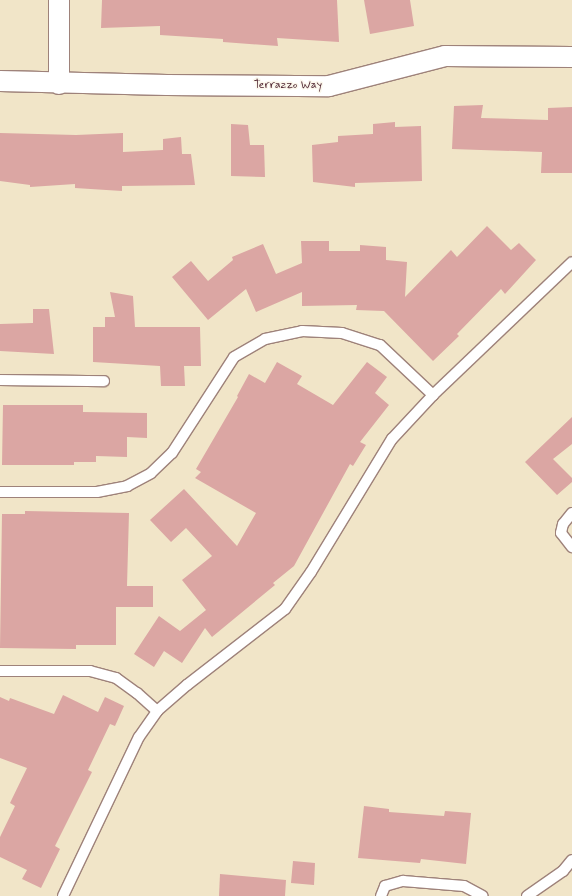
<!DOCTYPE html>
<style>
body{margin:0}
#map{position:relative;width:572px;height:896px;overflow:hidden;background:#f1e5c8;font-family:Mynerve,sans-serif}
div>[style]{position:absolute}
.building>*{inset:0;background:#dba6a3}
.roads{filter:drop-shadow(1px 0 #9e827a) drop-shadow(-1px 0 #9e827a) drop-shadow(0 1px #9e827a) drop-shadow(0 -1px #9e827a)}
.service>*{height:10px;margin:-5px;padding:0 5px;transform-origin:5px;border-radius:5px;background:#fff}
.minor>*{height:20px;margin:-10px;padding:0 10px;transform-origin:10px;border-radius:10px;background:#fff}
span{translate:-50% -50%;white-space:nowrap;text-align:center;line-height:1.15;-webkit-text-stroke:3px #fbf7ec;paint-order:stroke}
.street-label{font-size:12px;color:#4a1f2b}
</style>
<div id="map">
<div class="building">
<i style="clip-path:polygon(102px 0,337px 0,339px 42px,277px 38px,278px 46px,223px 42px,223px 39px,160px 35px,160px 26px,101px 28px)"></i>
<i style="clip-path:polygon(364px 0,410px 0,414px 26px,370px 34px)"></i>
<i style="clip-path:polygon(483px 105px,481px 118px,548px 120px,548px 108px,572px 107px,572px 173px,541px 173px,542px 152px,452px 149px,454px 106px)"></i>
<i style="clip-path:polygon(395px 122px,395px 127px,421px 126px,422px 181px,355px 183px,355px 187px,313px 182px,312px 145px,338px 142px,338px 136px,373px 134px,373px 124px)"></i>
<i style="clip-path:polygon(231px 124px,248px 125px,250px 145px,264px 145px,265px 177px,231px 176px)"></i>
<i style="clip-path:polygon(0 133px,76px 135px,123px 133px,123px 152px,163px 150px,163px 139px,181px 137px,182px 154px,191px 154px,195px 185px,122px 186px,122px 191px,75px 188px,75px 184px,30px 187px,30px 185px,0 181px)"></i>
<i style="clip-path:polygon(487px 226px,511px 250px,519px 243px,536px 260px,505px 294px,501px 289px,457px 334px,459px 336px,433px 361px,384px 311px,356px 310px,357px 305px,302px 306px,302px 292px,256px 312px,246px 289px,208px 320px,172px 277px,191px 261px,208px 281px,233px 260px,232px 257px,263px 244px,276px 274px,302px 263px,301px 241px,329px 241px,329px 251px,360px 251px,360px 245px,386px 247px,386px 260px,407px 262px,405px 297px,451px 250px,457px 257px)"></i>
<i style="clip-path:polygon(110px 292px,133px 296px,135px 327px,200px 327px,201px 366px,184px 366px,185px 386px,161px 386px,160px 366px,93px 362px,93px 327px,105px 327px,105px 317px,115px 317px)"></i>
<i style="clip-path:polygon(33px 309px,49px 309px,54px 354px,0 351px,0 324px,33px 323px)"></i>
<i style="clip-path:polygon(277px 362px,302px 376px,297px 384px,333px 405px,367px 362px,387px 377px,375px 393px,389px 405px,360px 442px,366px 445px,353px 466px,350px 464px,294px 566px,273px 583px,275px 585px,212px 637px,205px 628px,182px 663px,164px 651px,154px 667px,134px 654px,159px 616px,180px 631px,206px 610px,182px 580px,212px 556px,186px 528px,171px 542px,150px 520px,184px 489px,237px 546px,256px 513px,195px 478px,201px 472px,196px 469px,238px 397px,237px 396px,249px 374px,265px 383px)"></i>
<i style="clip-path:polygon(3px 405px,83px 405px,83px 412px,147px 413px,147px 438px,127px 437px,127px 457px,96px 456px,96px 462px,74px 462px,74px 465px,2px 465px)"></i>
<i style="clip-path:polygon(572px 417px,572px 444px,553px 459px,572px 478px,572px 482px,557px 495px,525px 462px)"></i>
<i style="clip-path:polygon(25px 511px,129px 513px,127px 586px,153px 586px,153px 607px,116px 607px,116px 645px,76px 645px,76px 649px,0 648px,2px 514px,25px 514px)"></i>
<i style="clip-path:polygon(63px 695px,98px 712px,105px 697px,124px 706px,115px 726px,110px 724px,88px 770px,92px 772px,55px 846px,60px 849px,41px 888px,22px 879px,27px 870px,0 857px,0 837px,15px 806px,10px 803px,27px 768px,0 758px,0 697px,9px 701px,10px 698px,54px 714px)"></i>
<i style="clip-path:polygon(364px 806px,389px 809px,389px 812px,444px 816px,445px 811px,471px 813px,466px 864px,421px 859px,420px 863px,358px 858px)"></i>
<i style="clip-path:polygon(293px 861px,315px 863px,314px 885px,291px 883px)"></i>
<i style="clip-path:polygon(220px 874px,286px 880px,285px 896px,219px 896px)"></i>
</div>
<div class="roads">
<div class="service">
<i style="left:0;top:380px;width:104px;rotate:0.6deg"></i>
<i style="left:0;top:492px;width:97px"></i>
<i style="left:97px;top:492px;width:31px;rotate:-11deg"></i>
<i style="left:127px;top:486px;width:27px;rotate:-28deg"></i>
<i style="left:151px;top:473px;width:29px;rotate:-44deg"></i>
<i style="left:172px;top:453px;width:114px;rotate:-57.1deg"></i>
<i style="left:234px;top:357px;width:36px;rotate:-30deg"></i>
<i style="left:265px;top:339px;width:38px;rotate:-12deg"></i>
<i style="left:302px;top:331px;width:40px;rotate:2.9deg"></i>
<i style="left:342px;top:333px;width:40px;rotate:18deg"></i>
<i style="left:380px;top:345px;width:73px;rotate:43.3deg"></i>
<i style="left:572px;top:513px;width:14px;rotate:129deg"></i>
<i style="left:563px;top:524px;width:9px;rotate:103deg"></i>
<i style="left:561px;top:533px;width:18px;rotate:52deg"></i>
<i style="left:0;top:671px;width:90px"></i>
<i style="left:90px;top:671px;width:27px;rotate:15deg"></i>
<i style="left:116px;top:678px;width:26px;rotate:36deg"></i>
<i style="left:137px;top:693px;width:27px;rotate:42deg"></i>
<i style="left:63px;top:896px;width:176px;rotate:-64.5deg"></i>
<i style="left:139px;top:737px;width:32px;rotate:-55deg"></i>
<i style="left:157px;top:711px;width:40px;rotate:-41deg"></i>
<i style="left:187px;top:685px;width:124px;rotate:-37.8deg"></i>
<i style="left:285px;top:609px;width:45px;rotate:-54.9deg"></i>
<i style="left:311px;top:572px;width:156px;rotate:-58.7deg"></i>
<i style="left:392px;top:439px;width:60px;rotate:-47deg"></i>
<i style="left:433px;top:395px;width:192px;rotate:-43.7deg"></i>
<i style="left:381px;top:896px;width:11px;rotate:-68deg"></i>
<i style="left:385px;top:886px;width:19px;rotate:-16deg"></i>
<i style="left:403px;top:881px;width:61px;rotate:4.7deg"></i>
<i style="left:464px;top:886px;width:21px;rotate:28deg"></i>
<i style="left:527px;top:896px;width:44px;rotate:-34.8deg"></i>
<i style="left:563px;top:871px;width:14px;rotate:-51deg"></i>
</div>
<div class="minor">
<i style="left:59px;top:0;width:84px;rotate:90deg"></i>
<i style="left:0;top:81px;width:167px;rotate:1.4deg"></i>
<i style="left:167px;top:85px;width:162px;rotate:0.4deg"></i>
<i style="left:329px;top:86px;width:120px;rotate:-14.5deg"></i>
<i style="left:445px;top:56px;width:127px;rotate:0.5deg"></i>
</div>
</div>
<div class="street-label">
<span style="left:288px;top:86px">Terrazzo Way</span>
</div>
</div>
